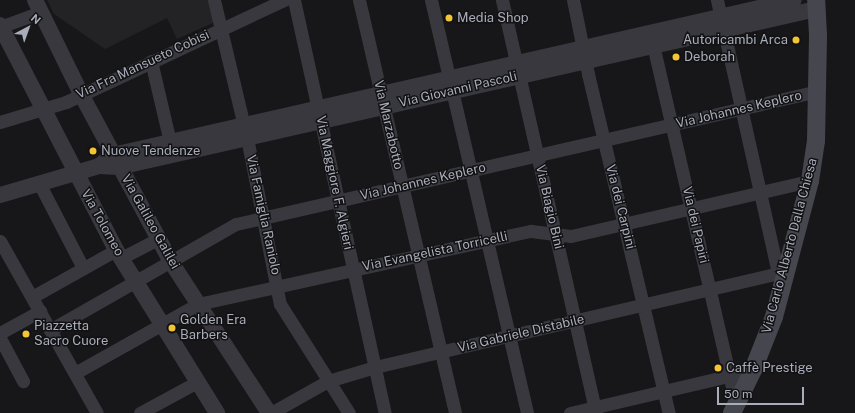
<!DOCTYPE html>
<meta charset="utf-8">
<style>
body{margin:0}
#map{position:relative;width:855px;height:413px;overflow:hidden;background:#171719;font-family:"Public Sans",sans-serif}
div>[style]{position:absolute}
.built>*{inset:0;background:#232326}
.minor>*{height:13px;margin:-6.5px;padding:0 6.5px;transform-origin:6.5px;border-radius:6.5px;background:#38383e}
.tertiary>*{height:16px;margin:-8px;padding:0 8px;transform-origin:8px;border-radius:8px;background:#38383e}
.secondary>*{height:18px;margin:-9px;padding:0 9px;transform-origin:9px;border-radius:9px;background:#46474e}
.dots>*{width:11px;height:11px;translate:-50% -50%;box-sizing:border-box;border:2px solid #121214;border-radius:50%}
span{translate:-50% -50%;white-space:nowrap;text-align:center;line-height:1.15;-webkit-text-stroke:3px #121214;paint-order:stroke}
.poi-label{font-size:13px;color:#a9acb9}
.left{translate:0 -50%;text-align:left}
.right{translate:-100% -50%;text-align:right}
.street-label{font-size:13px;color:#a9acb9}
.north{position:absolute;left:8px;top:8px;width:40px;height:40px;-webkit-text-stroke:3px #121214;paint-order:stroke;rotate:41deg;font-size:11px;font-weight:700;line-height:16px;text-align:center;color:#a9acb9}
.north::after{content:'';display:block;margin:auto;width:14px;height:18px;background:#a9acb9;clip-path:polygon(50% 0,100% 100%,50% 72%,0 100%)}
.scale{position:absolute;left:717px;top:387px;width:87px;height:18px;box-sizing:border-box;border:2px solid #a9acb9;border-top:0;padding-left:5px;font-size:12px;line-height:14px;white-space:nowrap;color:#a9acb9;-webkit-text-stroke:3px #121214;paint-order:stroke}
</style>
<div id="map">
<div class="built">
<i style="clip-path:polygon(47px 0,208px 0,215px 22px,177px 39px,167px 18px,105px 49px,54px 14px)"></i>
</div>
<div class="minor">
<i style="left:214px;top:0;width:142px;rotate:76.6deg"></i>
<i style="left:247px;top:138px;width:169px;rotate:78.8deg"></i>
<i style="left:280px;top:304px;width:129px;rotate:57.7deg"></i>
<i style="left:294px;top:0;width:423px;rotate:77.6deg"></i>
<i style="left:359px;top:0;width:424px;rotate:76.9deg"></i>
<i style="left:431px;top:0;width:424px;rotate:76.9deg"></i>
<i style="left:502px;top:0;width:424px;rotate:77.2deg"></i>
<i style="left:573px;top:0;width:76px;rotate:78.5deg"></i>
<i style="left:588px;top:74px;width:349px;rotate:76.6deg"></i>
<i style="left:717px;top:0;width:280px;rotate:77.4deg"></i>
<i style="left:0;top:27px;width:44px;rotate:-20.1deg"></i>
<i style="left:651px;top:36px;width:379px;rotate:77deg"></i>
<i style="left:151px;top:61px;width:83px;rotate:76.8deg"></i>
<i style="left:0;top:122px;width:69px;rotate:-16.9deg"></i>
<i style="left:66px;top:102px;width:241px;rotate:-25.1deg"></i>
<i style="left:39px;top:183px;width:96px;rotate:62.6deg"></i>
<i style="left:0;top:241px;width:197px;rotate:60.6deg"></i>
<i style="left:121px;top:258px;width:42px;rotate:-27.2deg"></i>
<i style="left:32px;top:297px;width:96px;rotate:-29.2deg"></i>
<i style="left:50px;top:330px;width:214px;rotate:-29.7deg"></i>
<i style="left:236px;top:224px;width:597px;rotate:-12.87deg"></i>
<i style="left:0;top:333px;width:46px;rotate:-28.8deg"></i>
<i style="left:0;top:338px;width:49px;rotate:61.9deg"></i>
<i style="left:75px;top:373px;width:141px;rotate:-29.3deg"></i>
<i style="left:198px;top:304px;width:341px;rotate:-12.4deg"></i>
<i style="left:531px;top:231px;width:40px;rotate:7.1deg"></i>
<i style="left:571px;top:236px;width:245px;rotate:-13deg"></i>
<i style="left:140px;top:413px;width:65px;rotate:-28.5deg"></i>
<i style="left:271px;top:413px;width:65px;rotate:-29.3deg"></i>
<i style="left:328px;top:381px;width:49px;rotate:-16.6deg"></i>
<i style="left:375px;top:367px;width:414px;rotate:-13.1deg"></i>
<i style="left:778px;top:273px;width:5px;rotate:22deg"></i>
<i style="left:570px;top:413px;width:188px;rotate:-13.2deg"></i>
</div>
<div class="tertiary">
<i style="left:35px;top:0;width:105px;rotate:63.9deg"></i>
<i style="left:81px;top:94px;width:191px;rotate:61.8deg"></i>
<i style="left:171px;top:262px;width:180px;rotate:57deg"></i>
<i style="left:0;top:25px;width:253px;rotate:62.7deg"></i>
<i style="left:116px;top:250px;width:192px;rotate:58.2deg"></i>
<i style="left:99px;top:166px;width:18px;rotate:-38deg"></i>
<i style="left:113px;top:155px;width:698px;rotate:-12.82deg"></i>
<i style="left:0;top:195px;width:103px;rotate:-16.3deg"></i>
<i style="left:99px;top:166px;width:20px;rotate:3deg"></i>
<i style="left:119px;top:167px;width:715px;rotate:-12.77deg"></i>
</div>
<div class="secondary">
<i style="left:732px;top:413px;width:48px;rotate:-64deg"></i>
<i style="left:753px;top:370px;width:57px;rotate:-68.4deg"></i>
<i style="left:774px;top:317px;width:141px;rotate:-75.2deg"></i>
<i style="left:810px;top:181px;width:40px;rotate:-81.5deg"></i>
<i style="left:816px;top:141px;width:106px;rotate:-88.9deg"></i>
<i style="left:818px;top:35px;width:35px;rotate:-93deg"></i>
</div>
<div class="dots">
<i style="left:449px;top:18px;background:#f3c435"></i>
<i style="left:796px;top:40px;background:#f3c435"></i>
<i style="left:676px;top:57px;background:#f3c435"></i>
<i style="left:93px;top:151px;background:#f3c435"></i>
<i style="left:172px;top:328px;background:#f3c435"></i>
<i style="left:26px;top:334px;background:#f3c435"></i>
<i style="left:718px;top:368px;background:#f3c435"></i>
</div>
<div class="poi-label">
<span class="left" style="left:457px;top:18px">Media Shop</span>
<span class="right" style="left:788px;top:40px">Autoricambi Arca</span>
<span class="left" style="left:684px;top:57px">Deborah</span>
<span class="left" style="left:101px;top:151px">Nuove Tendenze</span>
<span class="left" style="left:180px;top:328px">Golden Era<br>Barbers</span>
<span class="left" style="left:34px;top:334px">Piazzetta<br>Sacro Cuore</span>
<span class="left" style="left:726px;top:368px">Caffè Prestige</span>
</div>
<div class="street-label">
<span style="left:143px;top:65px;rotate:-25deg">Via Fra Mansueto Cobisi</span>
<span style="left:458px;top:90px;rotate:-13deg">Via Giovanni Pascoli</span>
<span style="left:739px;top:110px;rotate:-13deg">Via Johannes Keplero</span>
<span style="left:388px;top:125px;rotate:77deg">Via Marzabotto</span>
<span style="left:423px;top:182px;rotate:-13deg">Via Johannes Keplero</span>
<span style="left:334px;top:183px;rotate:78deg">Via Maggiore F. Algieri</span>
<span style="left:549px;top:207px;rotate:77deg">Via Biagio Bini</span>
<span style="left:620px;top:207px;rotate:76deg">Via dei Carpini</span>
<span style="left:263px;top:215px;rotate:78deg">Via Famiglia Raniolo</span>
<span style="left:150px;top:222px;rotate:61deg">Via Galileo Galilei</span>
<span style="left:102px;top:223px;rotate:61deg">Via Tolomeo</span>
<span style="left:695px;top:225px;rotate:77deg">Via dei Papiri</span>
<span style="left:790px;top:246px;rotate:-75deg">Via Carlo Alberto Dalla Chiesa</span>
<span style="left:435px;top:252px;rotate:-12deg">Via Evangelista Torricelli</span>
<span style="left:521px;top:334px;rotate:-13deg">Via Gabriele Distabile</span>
</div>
<div class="north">N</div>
<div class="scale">50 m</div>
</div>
